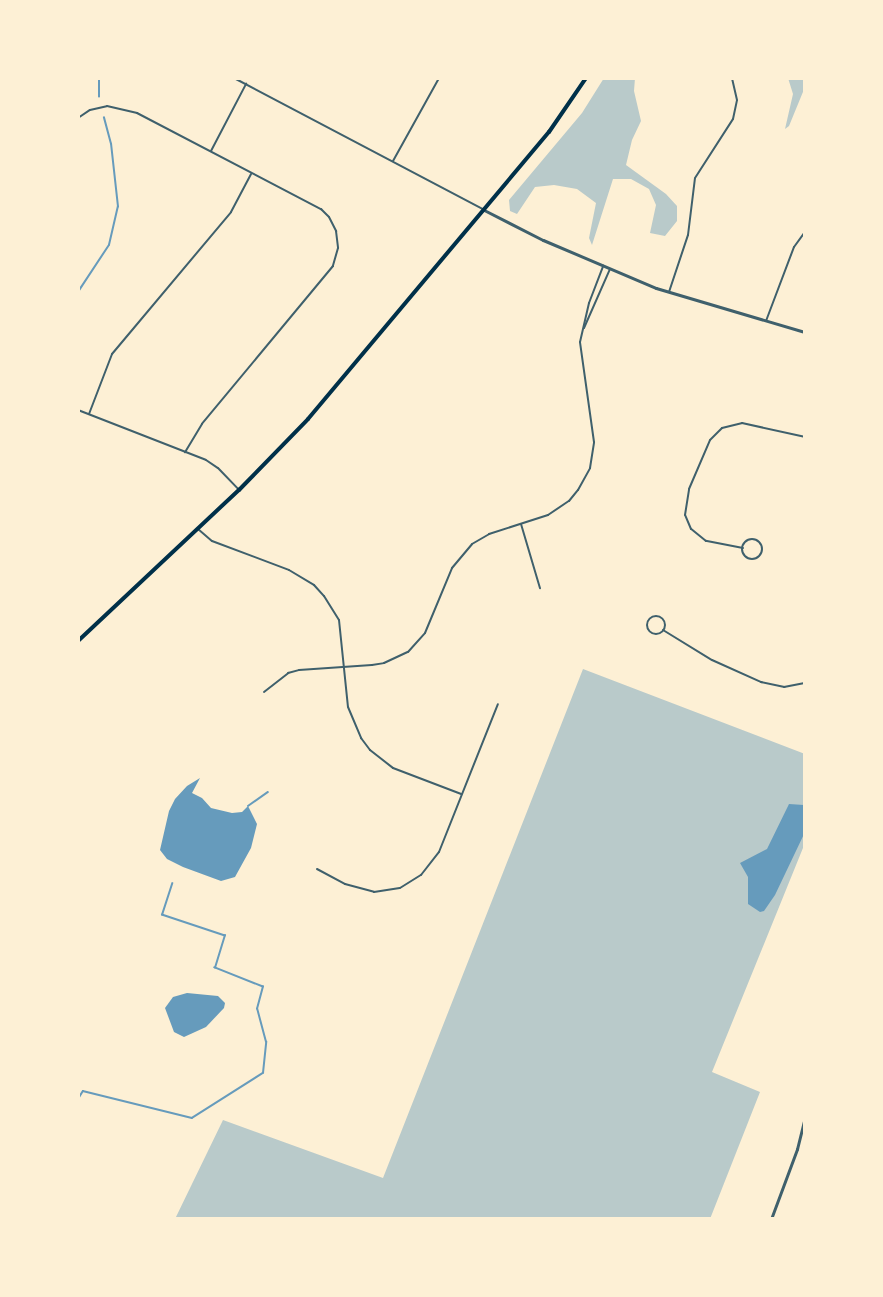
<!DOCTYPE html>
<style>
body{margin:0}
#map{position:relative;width:883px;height:1297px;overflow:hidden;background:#fdf0d5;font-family:Manrope,sans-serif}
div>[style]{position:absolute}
.green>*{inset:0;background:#b9caca}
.water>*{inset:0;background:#669bbc}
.stream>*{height:1.5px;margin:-0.75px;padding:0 0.75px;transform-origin:0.75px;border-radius:0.75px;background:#669bbc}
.minor>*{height:2px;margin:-1px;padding:0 1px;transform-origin:1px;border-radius:1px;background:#3f606c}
.minor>.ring{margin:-1px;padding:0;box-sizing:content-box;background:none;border:2px solid #3f606c;border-radius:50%}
.tertiary>*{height:3px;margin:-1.5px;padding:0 1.5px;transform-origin:1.5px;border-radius:1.5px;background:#3f606c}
.primary>*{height:4px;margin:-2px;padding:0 2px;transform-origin:2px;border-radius:2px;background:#003049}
span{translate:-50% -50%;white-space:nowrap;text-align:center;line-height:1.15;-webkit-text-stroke:5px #fdf0d5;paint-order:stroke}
.frame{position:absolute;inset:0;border:80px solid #fdf0d5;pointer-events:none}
</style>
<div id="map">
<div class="green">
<i style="clip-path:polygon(604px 78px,635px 78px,634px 91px,641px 121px,632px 140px,626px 165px,666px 194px,677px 206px,677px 221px,665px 236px,650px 233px,656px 205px,649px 189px,631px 179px,613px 179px,592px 245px,589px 238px,596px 203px,577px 189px,554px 185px,535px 187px,517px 214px,510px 211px,509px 200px,582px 113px)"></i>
<i style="clip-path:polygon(788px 78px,805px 78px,805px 87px,789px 126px,785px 129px,793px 94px)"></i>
<i style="clip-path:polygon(583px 669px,805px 754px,805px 843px,712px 1072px,760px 1092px,710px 1219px,175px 1219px,223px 1120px,383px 1178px)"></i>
</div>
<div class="water">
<i style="clip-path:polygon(200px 778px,192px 793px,202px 798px,211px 808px,232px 813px,242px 812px,248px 806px,257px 824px,251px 848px,235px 877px,221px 881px,183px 867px,167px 859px,160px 850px,169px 811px,175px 799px,187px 786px)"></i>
<i style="clip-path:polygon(789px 804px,804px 805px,805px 832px,775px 895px,764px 911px,760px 912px,748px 904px,748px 877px,740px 863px,767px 849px)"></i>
<i style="clip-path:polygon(187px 993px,218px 996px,225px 1003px,224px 1008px,206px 1027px,184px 1037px,174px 1032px,165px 1008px,173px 997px)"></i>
</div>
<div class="stream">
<i style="left:99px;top:97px;width:19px;rotate:-90deg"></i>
<i style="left:78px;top:292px;width:56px;rotate:-56.6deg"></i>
<i style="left:109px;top:245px;width:39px;rotate:-77deg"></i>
<i style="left:118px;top:207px;width:63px;rotate:-96.3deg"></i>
<i style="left:111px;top:144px;width:27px;rotate:-105deg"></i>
<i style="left:248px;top:806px;width:24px;rotate:-35deg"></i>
<i style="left:78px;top:1099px;width:9px;rotate:-58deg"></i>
<i style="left:83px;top:1091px;width:112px;rotate:13.9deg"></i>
<i style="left:192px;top:1118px;width:84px;rotate:-32.4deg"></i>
<i style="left:263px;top:1073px;width:31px;rotate:-84deg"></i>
<i style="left:266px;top:1042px;width:34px;rotate:-105deg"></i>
<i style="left:257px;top:1009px;width:23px;rotate:-75deg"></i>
<i style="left:263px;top:987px;width:52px;rotate:-158.4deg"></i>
<i style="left:215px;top:968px;width:34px;rotate:-73deg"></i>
<i style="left:225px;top:936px;width:66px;rotate:-161.6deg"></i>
<i style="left:162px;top:915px;width:33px;rotate:-72deg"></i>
</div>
<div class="minor">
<i style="left:234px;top:78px;width:283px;rotate:27.8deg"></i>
<i style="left:78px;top:118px;width:14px;rotate:-34deg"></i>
<i style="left:90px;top:110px;width:17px;rotate:-13deg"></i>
<i style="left:107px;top:106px;width:31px;rotate:13deg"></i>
<i style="left:137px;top:113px;width:208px;rotate:27.6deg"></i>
<i style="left:321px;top:209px;width:11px;rotate:45deg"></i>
<i style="left:329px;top:217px;width:16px;rotate:63deg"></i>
<i style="left:336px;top:231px;width:17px;rotate:83deg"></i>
<i style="left:338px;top:248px;width:19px;rotate:106deg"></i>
<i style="left:333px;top:266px;width:205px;rotate:129.7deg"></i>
<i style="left:202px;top:424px;width:33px;rotate:121deg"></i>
<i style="left:211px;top:151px;width:76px;rotate:-62.4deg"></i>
<i style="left:393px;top:161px;width:95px;rotate:-61deg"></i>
<i style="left:669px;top:292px;width:60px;rotate:-71.6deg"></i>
<i style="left:688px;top:235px;width:57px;rotate:-83deg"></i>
<i style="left:695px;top:178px;width:70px;rotate:-57.2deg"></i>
<i style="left:733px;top:119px;width:19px;rotate:-78deg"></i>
<i style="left:737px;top:100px;width:23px;rotate:-103deg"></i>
<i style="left:766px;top:321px;width:79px;rotate:-69.3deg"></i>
<i style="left:794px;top:247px;width:19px;rotate:-54deg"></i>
<i style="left:584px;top:328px;width:64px;rotate:-66.2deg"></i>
<i style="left:78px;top:410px;width:137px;rotate:21.3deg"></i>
<i style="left:206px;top:460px;width:14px;rotate:34deg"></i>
<i style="left:218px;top:468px;width:30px;rotate:46deg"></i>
<i style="left:89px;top:414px;width:64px;rotate:-69deg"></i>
<i style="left:112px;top:354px;width:185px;rotate:-50deg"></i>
<i style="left:231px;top:212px;width:43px;rotate:-62.2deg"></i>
<i style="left:521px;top:524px;width:67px;rotate:73.5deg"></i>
<i style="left:198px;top:529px;width:18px;rotate:41deg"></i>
<i style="left:212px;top:541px;width:82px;rotate:20.6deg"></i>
<i style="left:289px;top:570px;width:29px;rotate:31deg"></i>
<i style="left:314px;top:585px;width:15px;rotate:48deg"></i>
<i style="left:324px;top:596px;width:28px;rotate:58deg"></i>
<i style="left:339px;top:620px;width:87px;rotate:84.1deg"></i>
<i style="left:348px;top:707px;width:34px;rotate:67deg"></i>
<i style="left:361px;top:738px;width:15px;rotate:53deg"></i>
<i style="left:370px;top:750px;width:29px;rotate:38deg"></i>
<i style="left:393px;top:768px;width:73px;rotate:20.9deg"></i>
<i class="ring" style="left:742px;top:539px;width:18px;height:18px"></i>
<i style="left:743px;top:548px;width:38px;rotate:-169deg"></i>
<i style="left:706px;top:541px;width:19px;rotate:-141deg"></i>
<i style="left:691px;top:529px;width:15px;rotate:-113deg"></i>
<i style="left:685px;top:515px;width:26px;rotate:-81deg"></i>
<i style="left:689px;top:489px;width:53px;rotate:-66.8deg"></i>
<i style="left:710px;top:440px;width:17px;rotate:-45deg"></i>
<i style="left:722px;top:428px;width:21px;rotate:-14deg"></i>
<i style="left:742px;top:423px;width:65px;rotate:12.5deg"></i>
<i class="ring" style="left:647px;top:616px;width:16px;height:16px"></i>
<i style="left:663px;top:630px;width:57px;rotate:31.5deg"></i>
<i style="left:712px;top:660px;width:54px;rotate:24.2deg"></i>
<i style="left:761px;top:682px;width:24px;rotate:12deg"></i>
<i style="left:784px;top:687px;width:21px;rotate:-11deg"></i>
<i style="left:264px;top:692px;width:31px;rotate:-38deg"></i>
<i style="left:288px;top:673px;width:11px;rotate:-15deg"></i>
<i style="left:299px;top:670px;width:73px;rotate:-3.9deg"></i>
<i style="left:372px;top:665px;width:12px;rotate:-9deg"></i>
<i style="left:384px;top:663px;width:26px;rotate:-25deg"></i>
<i style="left:408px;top:652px;width:25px;rotate:-48deg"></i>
<i style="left:425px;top:633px;width:70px;rotate:-67.4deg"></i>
<i style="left:452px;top:568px;width:31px;rotate:-50deg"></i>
<i style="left:472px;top:544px;width:20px;rotate:-30deg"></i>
<i style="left:489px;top:534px;width:62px;rotate:-17.9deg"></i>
<i style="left:548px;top:515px;width:25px;rotate:-34deg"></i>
<i style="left:569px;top:501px;width:14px;rotate:-51deg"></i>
<i style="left:578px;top:490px;width:25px;rotate:-61deg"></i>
<i style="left:590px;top:468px;width:26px;rotate:-81deg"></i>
<i style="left:594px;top:442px;width:101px;rotate:-98deg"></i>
<i style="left:580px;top:342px;width:40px;rotate:-77deg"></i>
<i style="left:589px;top:303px;width:40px;rotate:-69deg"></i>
<i style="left:317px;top:869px;width:32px;rotate:28deg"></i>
<i style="left:345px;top:884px;width:30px;rotate:15deg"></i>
<i style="left:374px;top:892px;width:26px;rotate:-9deg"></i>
<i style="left:400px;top:888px;width:25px;rotate:-32deg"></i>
<i style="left:421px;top:875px;width:29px;rotate:-52deg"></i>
<i style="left:439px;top:852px;width:159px;rotate:-68.3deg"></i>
</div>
<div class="tertiary">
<i style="left:484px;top:210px;width:66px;rotate:27deg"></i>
<i style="left:543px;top:240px;width:123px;rotate:23deg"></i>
<i style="left:656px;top:288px;width:155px;rotate:16.5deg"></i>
<i style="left:771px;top:1219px;width:75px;rotate:-69.6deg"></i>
<i style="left:797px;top:1149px;width:33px;rotate:-76deg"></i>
</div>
<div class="primary">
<i style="left:78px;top:641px;width:221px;rotate:-43.2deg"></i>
<i style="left:239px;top:490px;width:99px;rotate:-45.8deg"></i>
<i style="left:308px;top:419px;width:375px;rotate:-50deg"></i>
<i style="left:549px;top:132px;width:65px;rotate:-55.6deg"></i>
</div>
<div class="frame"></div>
</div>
